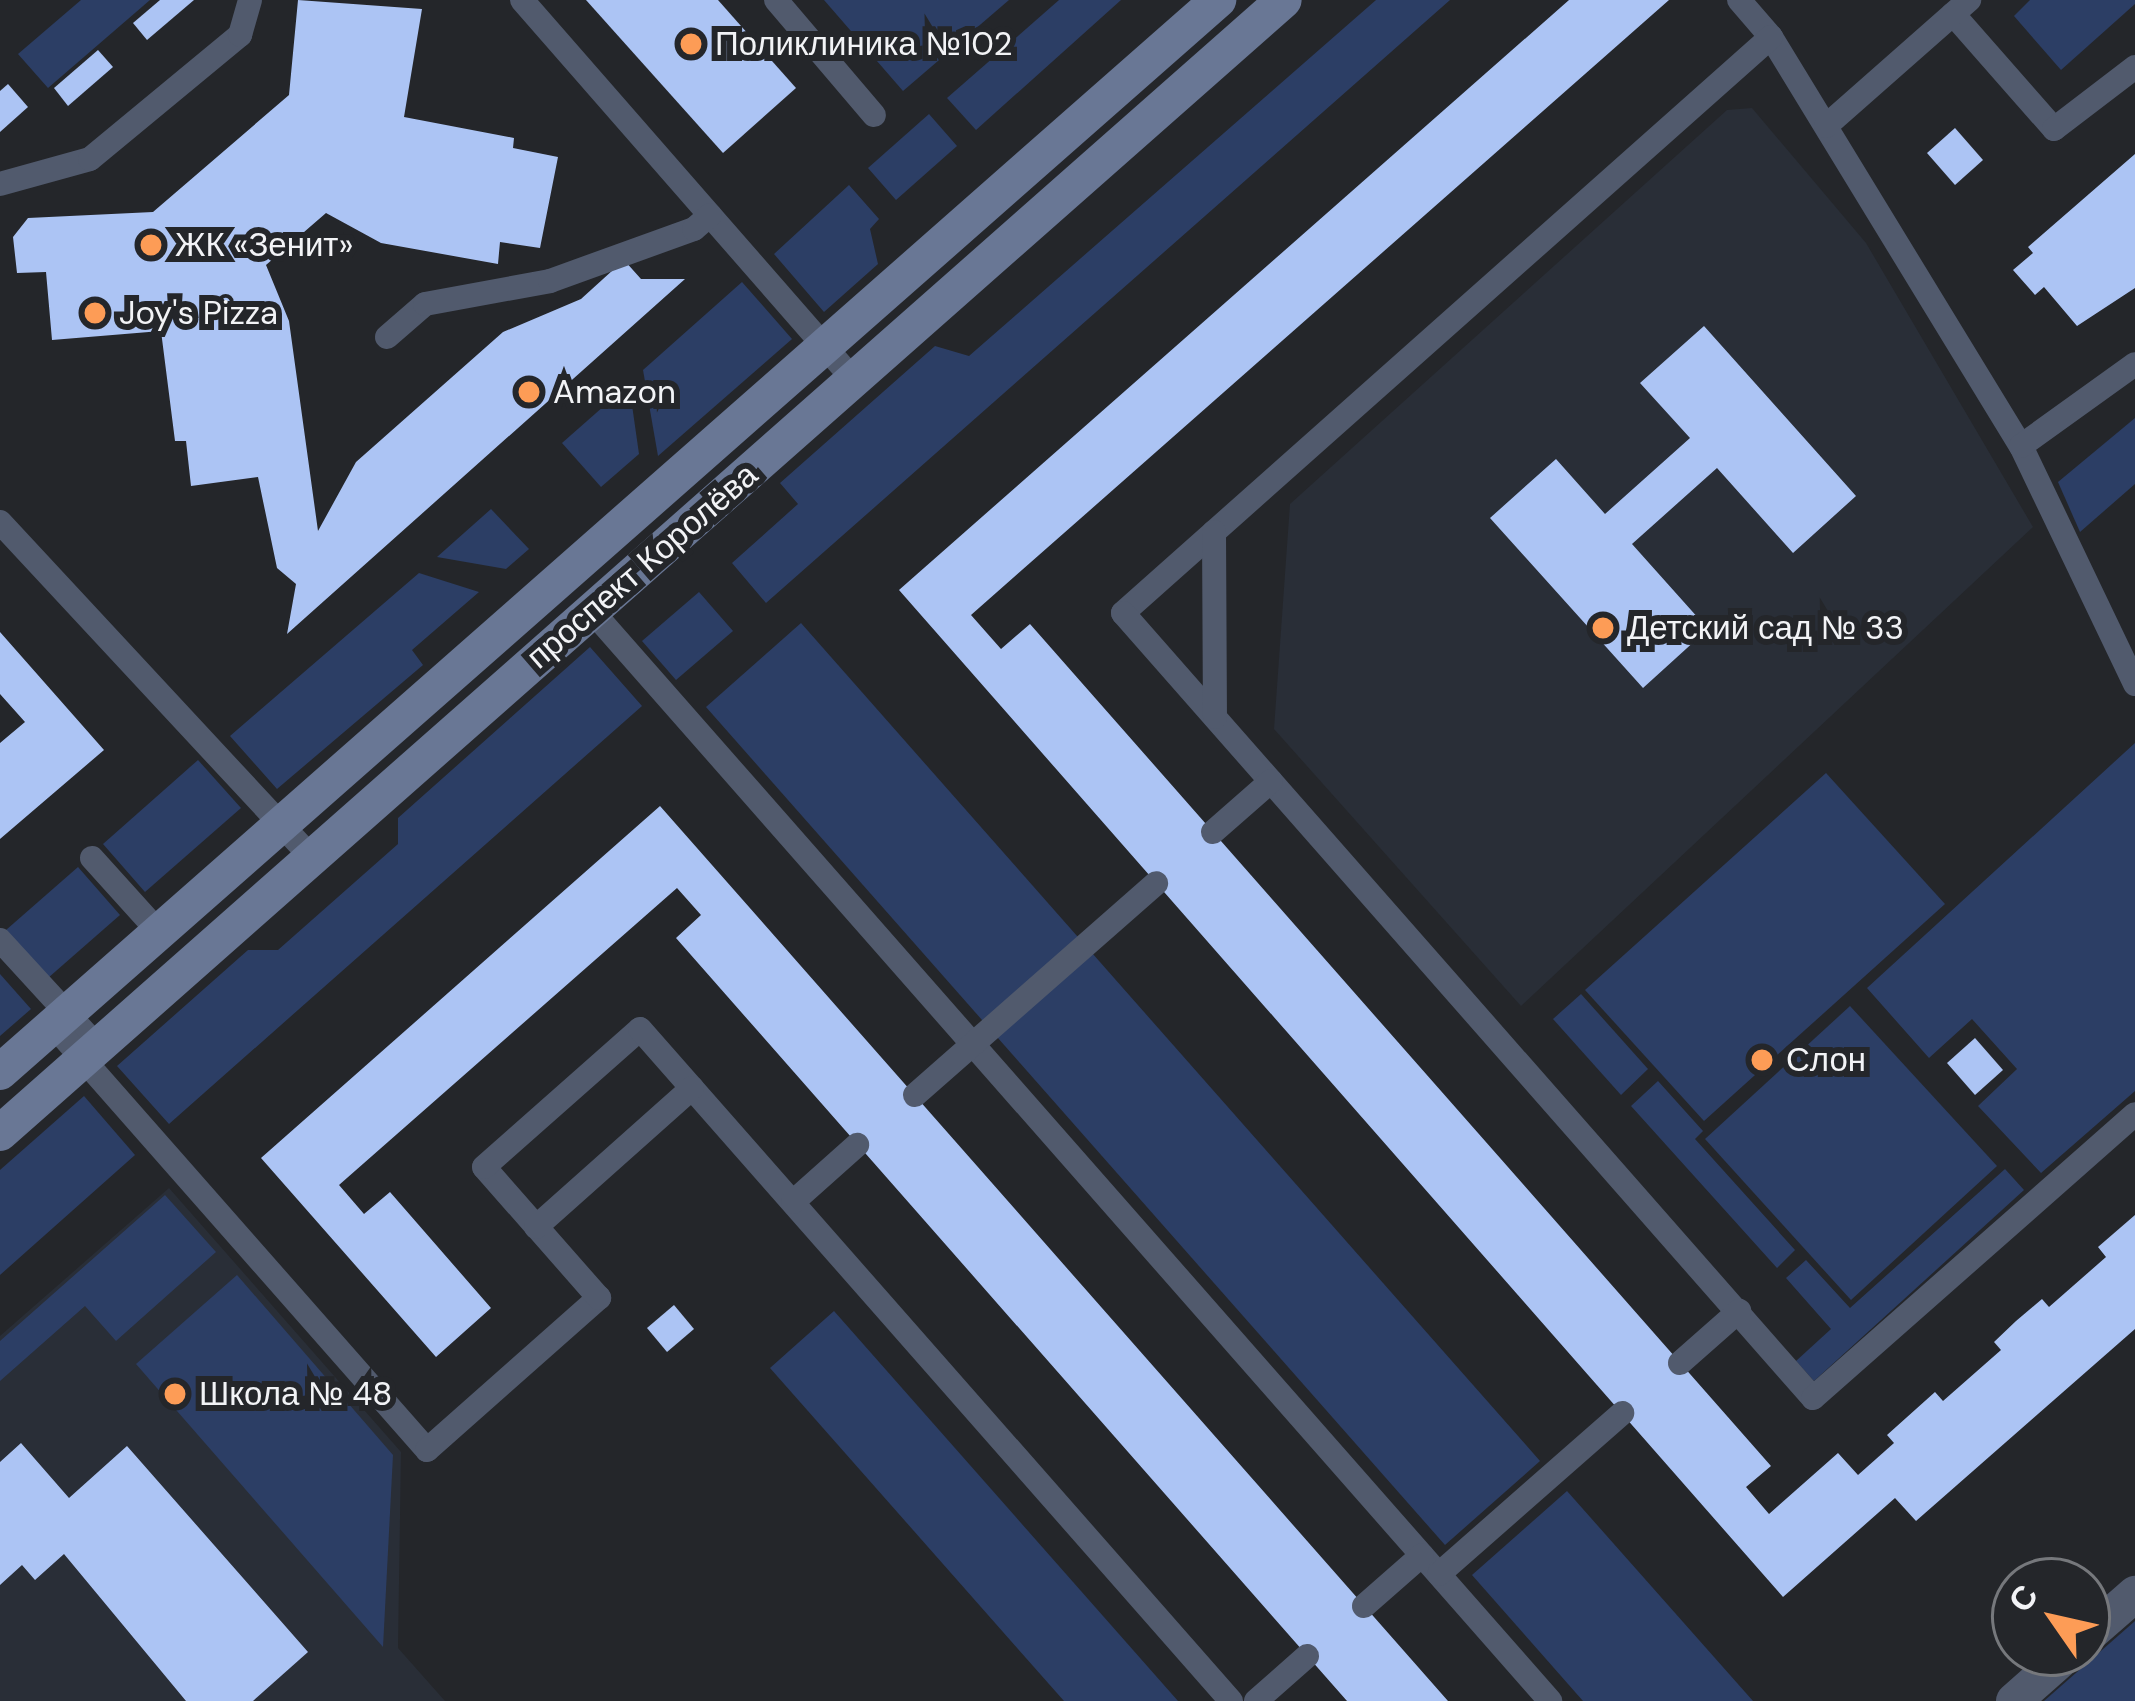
<!DOCTYPE html>
<meta charset="utf-8">
<style>
body{margin:0}
#map{position:relative;width:2135px;height:1701px;overflow:hidden;background:#24262a;font-family:"DM Sans",sans-serif}
div>[style]{position:absolute}
.built>*{inset:0;background:#292e37}
.green>*{inset:0;background:#2c3e65}
.building>*{inset:0;background:#acc4f4}
.lane>*{height:24px;margin:-12px;padding:0 12px;transform-origin:12px;border-radius:12px;background:#515a6d}
.street>*{height:36px;margin:-18px;padding:0 18px;transform-origin:18px;border-radius:18px;background:#515a6d}
.secondary>*{height:36px;margin:-18px;padding:0 18px;transform-origin:18px;border-radius:18px;background:#697795}
.dots>*{width:33px;height:33px;translate:-50% -50%;box-sizing:border-box;border:6px solid #24262a;border-radius:50%}
span{translate:-50% -50%;white-space:nowrap;text-align:center;line-height:1.15;-webkit-text-stroke:12px #24262a;paint-order:stroke}
.poi-label{font-size:33px;color:#f2f3f6}
.left{translate:0 -50%;text-align:left}
.street-label{font-size:33px;color:#f2f3f6}
.north{position:absolute;left:1991px;top:1557px;width:120px;height:120px;box-sizing:border-box;background:#24262a;border:3px solid #76787c;border-radius:50%;rotate:304deg;font-size:33px;font-weight:700;line-height:48px;text-align:center;color:#f2f3f6}
.north::after{content:'';display:block;margin:auto;width:42px;height:54px;background:#fd9c56;clip-path:polygon(50% 0,100% 100%,50% 72%,0 100%)}
</style>
<div id="map">
<div class="built">
<i style="clip-path:polygon(1752px 108px,1866px 243px,2033px 527px,1521px 1006px,1274px 729px,1290px 504px,1727px 110px)"></i>
<i style="clip-path:polygon(169px 1188px,401px 1452px,398px 1648px,445px 1701px,0 1701px,0 1336px)"></i>
</div>
<div class="green">
<i style="clip-path:polygon(81px 0,150px 0,48px 88px,18px 54px)"></i>
<i style="clip-path:polygon(824px 0,1009px 0,903px 91px)"></i>
<i style="clip-path:polygon(1059px 0,1121px 0,976px 130px,947px 98px)"></i>
<i style="clip-path:polygon(1376px 0,1450px 0,766px 603px,732px 563px,798px 504px,780px 483px,935px 346px,969px 356px)"></i>
<i style="clip-path:polygon(2030px 0,2135px 0,2135px 4px,2061px 70px,2014px 16px)"></i>
<i style="clip-path:polygon(929px 114px,957px 146px,896px 200px,868px 168px)"></i>
<i style="clip-path:polygon(849px 185px,879px 219px,870px 229px,878px 264px,824px 312px,774px 254px)"></i>
<i style="clip-path:polygon(742px 282px,792px 339px,658px 456px,643px 370px)"></i>
<i style="clip-path:polygon(629px 384px,639px 454px,601px 487px,562px 443px)"></i>
<i style="clip-path:polygon(2135px 418px,2135px 484px,2080px 532px,2058px 482px)"></i>
<i style="clip-path:polygon(491px 509px,529px 549px,506px 569px,437px 557px)"></i>
<i style="clip-path:polygon(419px 573px,479px 592px,412px 650px,423px 665px,277px 789px,230px 736px)"></i>
<i style="clip-path:polygon(699px 592px,733px 631px,676px 680px,642px 641px)"></i>
<i style="clip-path:polygon(801px 623px,1540px 1461px,1445px 1545px,706px 707px)"></i>
<i style="clip-path:polygon(590px 647px,642px 706px,169px 1124px,117px 1066px,248px 950px,278px 950px,398px 844px,398px 818px)"></i>
<i style="clip-path:polygon(2135px 743px,2135px 1091px,2041px 1173px,1978px 1106px,2017px 1069px,1972px 1019px,1929px 1058px,1867px 988px)"></i>
<i style="clip-path:polygon(198px 760px,241px 808px,145px 892px,103px 844px)"></i>
<i style="clip-path:polygon(1826px 773px,1945px 904px,1704px 1121px,1585px 990px)"></i>
<i style="clip-path:polygon(78px 867px,120px 915px,48px 978px,6px 930px)"></i>
<i style="clip-path:polygon(0 974px,31px 1009px,0 1036px)"></i>
<i style="clip-path:polygon(1581px 994px,1648px 1069px,1621px 1095px,1553px 1019px)"></i>
<i style="clip-path:polygon(1850px 1006px,1997px 1166px,1851px 1300px,1705px 1139px)"></i>
<i style="clip-path:polygon(1658px 1081px,1703px 1131px,1695px 1139px,1795px 1250px,1777px 1268px,1631px 1106px)"></i>
<i style="clip-path:polygon(84px 1096px,135px 1155px,0 1275px,0 1170px)"></i>
<i style="clip-path:polygon(2005px 1169px,2024px 1190px,1814px 1381px,1796px 1361px,1831px 1329px,1786px 1278px,1806px 1260px,1850px 1308px)"></i>
<i style="clip-path:polygon(165px 1195px,216px 1252px,116px 1341px,85px 1306px,0 1381px,0 1341px)"></i>
<i style="clip-path:polygon(237px 1275px,393px 1455px,383px 1647px,136px 1364px)"></i>
<i style="clip-path:polygon(834px 1311px,1178px 1701px,1064px 1701px,770px 1368px)"></i>
<i style="clip-path:polygon(1567px 1491px,1753px 1701px,1583px 1701px,1472px 1575px)"></i>
<i style="clip-path:polygon(2135px 1621px,2135px 1701px,2044px 1701px)"></i>
</div>
<div class="building">
<i style="clip-path:polygon(160px 0,194px 0,147px 40px,133px 23px)"></i>
<i style="clip-path:polygon(298px 0,422px 9px,404px 117px,514px 138px,513px 148px,558px 157px,540px 248px,500px 242px,498px 264px,381px 243px,326px 213px,266px 265px,289px 321px,318px 531px,356px 462px,503px 332px,581px 299px,624px 260px,641px 279px,685px 279px,287px 634px,296px 584px,277px 568px,258px 477px,191px 486px,186px 441px,175px 441px,161px 331px,52px 340px,46px 272px,17px 273px,13px 237px,28px 218px,153px 212px,289px 95px)"></i>
<i style="clip-path:polygon(586px 0,718px 0,796px 88px,723px 153px)"></i>
<i style="clip-path:polygon(1569px 0,1669px 0,971px 615px,1001px 649px,1030px 624px,1771px 1466px,1746px 1487px,1769px 1514px,1838px 1453px,1858px 1475px,1894px 1443px,1887px 1435px,1935px 1392px,1943px 1401px,2001px 1350px,1994px 1342px,2016px 1321px,2042px 1299px,2049px 1307px,2106px 1257px,2098px 1247px,2135px 1215px,2135px 1329px,1916px 1521px,1895px 1498px,1783px 1597px,899px 590px)"></i>
<i style="clip-path:polygon(98px 50px,113px 67px,68px 106px,54px 88px)"></i>
<i style="clip-path:polygon(8px 84px,28px 107px,0 132px,0 91px)"></i>
<i style="clip-path:polygon(1955px 128px,1983px 160px,1955px 185px,1927px 153px)"></i>
<i style="clip-path:polygon(2135px 154px,2135px 288px,2077px 326px,2044px 287px,2035px 295px,2013px 270px,2033px 253px,2028px 247px)"></i>
<i style="clip-path:polygon(1704px 326px,1856px 496px,1793px 553px,1717px 468px,1632px 544px,1708px 629px,1643px 688px,1490px 518px,1556px 459px,1605px 514px,1690px 438px,1640px 383px)"></i>
<i style="clip-path:polygon(0 632px,104px 750px,0 839px,0 743px,25px 722px,0 694px)"></i>
<i style="clip-path:polygon(660px 806px,1448px 1701px,1347px 1701px,676px 938px,701px 915px,677px 888px,339px 1185px,364px 1214px,390px 1192px,491px 1308px,436px 1357px,261px 1158px)"></i>
<i style="clip-path:polygon(1975px 1038px,2003px 1070px,1975px 1095px,1947px 1063px)"></i>
<i style="clip-path:polygon(674px 1305px,694px 1329px,667px 1352px,647px 1328px)"></i>
<i style="clip-path:polygon(21px 1443px,69px 1498px,127px 1446px,308px 1652px,253px 1701px,186px 1701px,64px 1554px,35px 1580px,22px 1565px,0 1585px,0 1462px)"></i>
</div>
<div class="lane">
<i style="left:522px;top:0;width:505px;rotate:48.86deg"></i>
<i style="left:776px;top:0;width:151px;rotate:49.6deg"></i>
<i style="left:1739px;top:0;width:49px;rotate:49.1deg"></i>
<i style="left:1771px;top:37px;width:479px;rotate:58.6deg"></i>
<i style="left:2021px;top:446px;width:264px;rotate:64.4deg"></i>
<i style="left:1953px;top:14px;width:153px;rotate:48.7deg"></i>
<i style="left:2054px;top:129px;width:102px;rotate:-37.4deg"></i>
<i style="left:1771px;top:37px;width:867px;rotate:138.37deg"></i>
<i style="left:1123px;top:613px;width:1045px;rotate:48.69deg"></i>
<i style="left:1813px;top:1398px;width:429px;rotate:-41.4deg"></i>
<i style="left:1826px;top:126px;width:191px;rotate:-41.4deg"></i>
<i style="left:0;top:184px;width:93px;rotate:-15.5deg"></i>
<i style="left:90px;top:159px;width:195px;rotate:-39.6deg"></i>
<i style="left:240px;top:35px;width:36px;rotate:-74deg"></i>
<i style="left:387px;top:337px;width:50px;rotate:-41deg"></i>
<i style="left:425px;top:304px;width:127px;rotate:-10.4deg"></i>
<i style="left:550px;top:281px;width:153px;rotate:-19.9deg"></i>
<i style="left:694px;top:229px;width:21px;rotate:-41deg"></i>
<i style="left:2021px;top:446px;width:140px;rotate:-35.7deg"></i>
<i style="left:0;top:522px;width:457px;rotate:47.1deg"></i>
<i style="left:1214px;top:532px;width:185px;rotate:89.7deg"></i>
<i style="left:591px;top:610px;width:1453px;rotate:48.68deg"></i>
<i style="left:1213px;top:832px;width:77px;rotate:-41.3deg"></i>
<i style="left:92px;top:858px;width:98px;rotate:47.9deg"></i>
<i style="left:0;top:940px;width:145px;rotate:47.5deg"></i>
<i style="left:53px;top:1025px;width:566px;rotate:48.65deg"></i>
<i style="left:427px;top:1450px;width:230px;rotate:-41.5deg"></i>
<i style="left:599px;top:1298px;width:174px;rotate:-131.3deg"></i>
<i style="left:484px;top:1167px;width:208px;rotate:-41.5deg"></i>
<i style="left:640px;top:1029px;width:895px;rotate:48.67deg"></i>
<i style="left:915px;top:1095px;width:321px;rotate:-41.3deg"></i>
<i style="left:793px;top:1202px;width:86px;rotate:-41.7deg"></i>
<i style="left:536px;top:1227px;width:209px;rotate:-41.7deg"></i>
<i style="left:1680px;top:1363px;width:79px;rotate:-41.4deg"></i>
<i style="left:1439px;top:1574px;width:244px;rotate:-41.3deg"></i>
<i style="left:1364px;top:1606px;width:77px;rotate:-41.3deg"></i>
<i style="left:1256px;top:1701px;width:68px;rotate:-41.4deg"></i>
</div>
<div class="street">
<i style="left:2087px;top:1636px;width:64px;rotate:-41.2deg"></i>
<i style="left:2014px;top:1701px;width:72px;rotate:-41.6deg"></i>
</div>
<div class="secondary">
<i style="left:0;top:1072px;width:1623px;rotate:-41.35deg"></i>
<i style="left:0;top:1133px;width:1712px;rotate:-41.43deg"></i>
</div>
<div class="dots">
<i style="left:691px;top:44px;background:#fd9c56"></i>
<i style="left:151px;top:245px;background:#fd9c56"></i>
<i style="left:95px;top:313px;background:#fd9c56"></i>
<i style="left:529px;top:392px;background:#fd9c56"></i>
<i style="left:1603px;top:628px;background:#fd9c56"></i>
<i style="left:1762px;top:1060px;background:#fd9c56"></i>
<i style="left:175px;top:1394px;background:#fd9c56"></i>
</div>
<div class="poi-label">
<span class="left" style="left:715px;top:44px">Поликлиника №102</span>
<span class="left" style="left:175px;top:245px">ЖК «Зенит»</span>
<span class="left" style="left:119px;top:313px">Joy's Pizza</span>
<span class="left" style="left:553px;top:392px">Amazon</span>
<span class="left" style="left:1627px;top:628px">Детский сад № 33</span>
<span class="left" style="left:1786px;top:1060px">Слон</span>
<span class="left" style="left:199px;top:1394px">Школа № 48</span>
</div>
<div class="street-label">
<span style="left:642px;top:566px;rotate:-41deg">проспект Королёва</span>
</div>
<div class="north">С</div>
</div>
